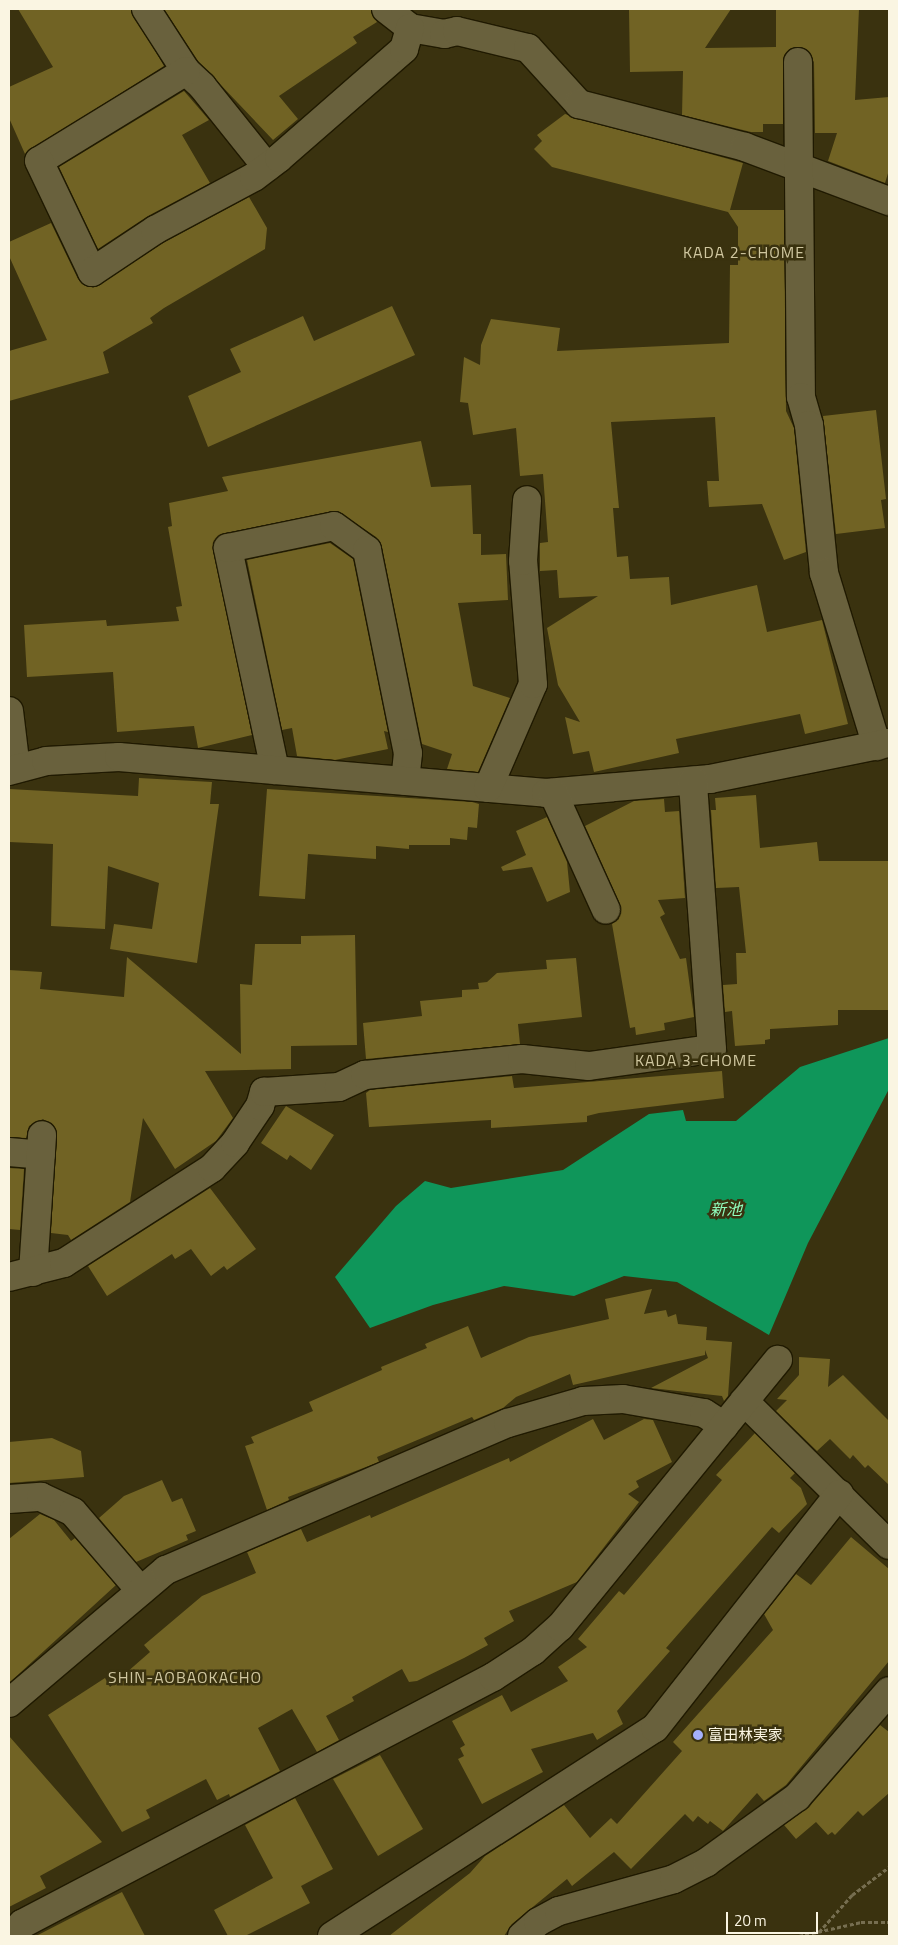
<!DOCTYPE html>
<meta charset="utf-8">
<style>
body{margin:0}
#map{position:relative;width:898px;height:1945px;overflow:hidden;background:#3a320f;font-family:"Titillium Web","Noto Sans JP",sans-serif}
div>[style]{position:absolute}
.water>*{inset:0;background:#0f965a}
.building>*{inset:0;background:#716324}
.path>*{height:3px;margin-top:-1.5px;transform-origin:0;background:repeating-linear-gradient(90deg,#766e50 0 4px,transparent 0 6.5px)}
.roads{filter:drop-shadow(1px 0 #201a01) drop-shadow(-1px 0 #201a01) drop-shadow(0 1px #201a01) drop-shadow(0 -1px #201a01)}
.minor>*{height:28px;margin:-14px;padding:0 14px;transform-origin:14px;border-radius:14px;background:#69613d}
.dots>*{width:14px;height:14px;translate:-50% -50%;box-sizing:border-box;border:2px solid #3a320f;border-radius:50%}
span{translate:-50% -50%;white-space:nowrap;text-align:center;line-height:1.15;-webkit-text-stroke:5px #3a320f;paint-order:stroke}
.poi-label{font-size:15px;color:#faf5e2}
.left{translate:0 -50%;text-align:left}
.neighbourhood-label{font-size:16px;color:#d0c7a0;letter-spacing:1px}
.water-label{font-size:16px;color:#8ffcbc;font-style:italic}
.frame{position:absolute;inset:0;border:10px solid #faf5e2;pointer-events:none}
.scale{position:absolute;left:726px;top:1912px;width:92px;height:22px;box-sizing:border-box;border:2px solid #faf5e2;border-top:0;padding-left:6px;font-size:15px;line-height:18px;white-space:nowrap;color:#faf5e2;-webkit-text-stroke:4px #3a320f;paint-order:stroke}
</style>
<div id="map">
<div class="water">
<i style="clip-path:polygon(889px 1038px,889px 1089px,808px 1243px,769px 1335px,677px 1282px,624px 1276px,574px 1296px,504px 1286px,433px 1305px,370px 1328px,335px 1277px,396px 1206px,425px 1181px,451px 1188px,563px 1170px,649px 1114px,683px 1110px,686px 1121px,736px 1121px,800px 1067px)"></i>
</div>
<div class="building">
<i style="clip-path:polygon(18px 9px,131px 9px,164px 66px,25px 154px,9px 118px,9px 87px,53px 67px)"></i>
<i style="clip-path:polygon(164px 9px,371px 9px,377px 22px,353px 37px,357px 43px,279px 96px,298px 119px,273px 140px,198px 61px)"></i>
<i style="clip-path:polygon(629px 9px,731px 9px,705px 48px,776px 47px,776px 9px,859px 9px,855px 100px,889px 97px,889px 170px,885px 183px,828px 161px,837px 133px,815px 133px,814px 62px,806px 49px,791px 48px,784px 55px,783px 124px,763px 124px,763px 132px,751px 132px,682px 115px,683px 71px,630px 72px)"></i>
<i style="clip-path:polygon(184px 91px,209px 120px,182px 135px,210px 183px,148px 216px,98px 249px,59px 167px)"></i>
<i style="clip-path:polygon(565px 114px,743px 163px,730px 210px,784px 210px,786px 411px,794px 428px,806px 552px,784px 560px,762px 504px,709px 507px,707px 481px,719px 481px,715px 417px,611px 422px,619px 508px,613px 508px,617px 557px,628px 556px,630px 579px,669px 577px,671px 605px,757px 585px,767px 632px,822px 620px,848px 724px,805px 734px,800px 714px,676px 739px,679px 753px,594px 772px,589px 751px,573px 754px,565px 717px,580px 722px,558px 685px,547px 628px,598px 596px,559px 598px,557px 570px,540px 571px,540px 543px,548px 542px,543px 474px,520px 476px,516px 428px,473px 435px,468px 403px,460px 402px,464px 357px,480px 365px,481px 345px,491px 319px,560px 328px,557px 351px,729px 343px,730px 265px,738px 265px,738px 227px,728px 212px,552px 167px,534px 149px,542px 141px,537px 135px)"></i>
<i style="clip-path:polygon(249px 197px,267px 228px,265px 249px,164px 308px,150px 318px,153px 323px,103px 352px,109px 373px,9px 401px,9px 351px,47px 340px,9px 256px,9px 242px,51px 223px,78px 279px,93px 288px,163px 243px)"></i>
<i style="clip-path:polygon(392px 306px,415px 355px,208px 447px,188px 396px,241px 372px,230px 349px,303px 316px,314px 341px)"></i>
<i style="clip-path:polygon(876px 410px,886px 499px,881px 500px,885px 528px,836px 534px,823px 416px)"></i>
<i style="clip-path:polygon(421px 441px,431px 487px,471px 485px,473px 534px,481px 534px,481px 555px,506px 554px,508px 600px,458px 603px,473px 686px,510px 698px,478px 772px,447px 769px,452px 754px,422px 744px,382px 547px,376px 537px,337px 511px,225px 533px,213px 543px,252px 735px,198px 748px,194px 726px,117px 732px,113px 672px,27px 677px,24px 625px,106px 620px,107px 626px,179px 621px,176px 607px,182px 606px,168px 527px,172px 526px,169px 503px,228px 491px,222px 477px)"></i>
<i style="clip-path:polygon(330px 543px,353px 559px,388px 732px,384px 731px,388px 749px,335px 760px,297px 756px,292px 728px,282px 730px,247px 560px)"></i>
<i style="clip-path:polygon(139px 778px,212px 782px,210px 804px,219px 804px,197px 963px,110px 949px,114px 924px,152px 929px,159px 883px,108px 866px,105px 929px,51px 926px,53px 844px,9px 842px,9px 789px,138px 796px)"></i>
<i style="clip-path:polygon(267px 789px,472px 802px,479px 804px,477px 828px,468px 827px,467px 840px,450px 838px,450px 845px,409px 845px,409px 849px,376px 846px,376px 859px,308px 854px,305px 899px,259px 896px)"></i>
<i style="clip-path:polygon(756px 795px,760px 848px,817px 842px,819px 861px,889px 861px,889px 1010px,838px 1010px,838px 1025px,770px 1029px,770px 1039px,765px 1040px,765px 1044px,735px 1046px,732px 1011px,725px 1012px,723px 985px,737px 984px,736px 953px,746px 953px,739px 887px,716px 888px,711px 810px,716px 810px,715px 798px)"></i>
<i style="clip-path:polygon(664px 799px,665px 812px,679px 811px,685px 898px,658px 900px,665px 914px,660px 917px,680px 959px,686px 958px,694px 1017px,664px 1023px,665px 1030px,636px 1035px,635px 1027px,630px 1028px,612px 924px,619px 919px,620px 904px,585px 826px,634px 801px)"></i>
<i style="clip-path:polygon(547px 817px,567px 862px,570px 892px,547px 902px,532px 867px,503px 871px,501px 867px,526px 855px,516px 831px)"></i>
<i style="clip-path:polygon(355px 935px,357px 1045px,291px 1046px,291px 1069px,205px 1071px,233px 1118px,216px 1141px,175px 1169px,143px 1118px,130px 1202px,71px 1240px,68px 1235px,51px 1233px,56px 1129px,43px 1119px,29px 1126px,26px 1138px,9px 1137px,9px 970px,42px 972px,40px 989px,124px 997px,127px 957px,241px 1054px,240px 984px,252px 985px,255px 944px,301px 944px,301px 936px)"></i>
<i style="clip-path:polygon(576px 958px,582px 1017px,518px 1024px,520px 1044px,366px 1059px,363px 1023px,422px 1016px,420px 1001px,462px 997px,462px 990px,479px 989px,478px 983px,487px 982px,497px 973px,547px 969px,546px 960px)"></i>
<i style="clip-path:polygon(722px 1071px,724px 1098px,599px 1113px,587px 1116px,587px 1122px,491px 1128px,491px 1120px,369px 1127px,366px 1093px,370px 1090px,512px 1076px,514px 1088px)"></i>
<i style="clip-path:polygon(286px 1106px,334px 1135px,311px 1170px,290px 1155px,287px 1160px,261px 1143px)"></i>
<i style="clip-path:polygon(9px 1168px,24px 1169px,20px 1230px,9px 1229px)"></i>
<i style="clip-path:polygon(210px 1188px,256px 1249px,227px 1270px,224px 1266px,211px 1276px,191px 1249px,175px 1259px,172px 1254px,107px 1296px,88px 1266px)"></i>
<i style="clip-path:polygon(652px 1289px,644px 1314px,666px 1310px,668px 1317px,676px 1314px,678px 1324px,707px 1327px,706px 1340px,732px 1342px,728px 1396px,724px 1401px,722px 1396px,651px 1388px,708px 1358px,705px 1350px,705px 1355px,573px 1385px,570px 1374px,516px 1397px,503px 1408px,474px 1420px,472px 1417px,377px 1457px,379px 1462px,288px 1497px,289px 1500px,267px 1510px,245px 1446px,254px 1443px,251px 1437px,313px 1411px,309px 1402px,382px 1370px,381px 1367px,427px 1348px,425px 1344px,468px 1326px,481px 1358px,529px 1337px,609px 1319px,605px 1299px)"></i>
<i style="clip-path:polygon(799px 1357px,830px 1359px,828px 1387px,843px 1375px,889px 1421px,889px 1485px,868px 1465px,865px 1468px,853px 1455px,850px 1459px,830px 1439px,817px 1451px,776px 1411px,787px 1400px,777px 1399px,799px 1375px)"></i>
<i style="clip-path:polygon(593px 1419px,604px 1440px,644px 1419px,653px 1420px,672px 1462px,636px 1481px,639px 1487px,628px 1494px,639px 1502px,577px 1582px,509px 1611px,514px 1621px,484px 1638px,488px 1645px,464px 1658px,417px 1681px,409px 1682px,402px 1669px,352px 1697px,354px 1701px,326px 1716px,339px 1740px,317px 1752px,292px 1709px,258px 1728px,280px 1771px,230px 1797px,229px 1794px,217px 1800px,206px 1779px,146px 1810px,150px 1818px,122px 1832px,48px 1715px,105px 1678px,110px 1687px,150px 1652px,144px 1645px,202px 1596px,256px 1573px,247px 1552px,301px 1529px,307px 1542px,370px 1515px,371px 1518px,509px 1458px,510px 1462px)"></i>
<i style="clip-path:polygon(755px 1433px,795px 1473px,790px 1478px,801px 1488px,807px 1504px,779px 1533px,772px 1527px,666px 1648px,670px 1651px,617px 1711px,623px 1724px,597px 1740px,593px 1733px,531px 1749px,543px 1772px,482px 1804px,458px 1759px,464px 1756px,460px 1748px,465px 1745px,452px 1721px,502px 1695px,511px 1712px,568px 1681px,558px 1667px,587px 1647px,578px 1639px,619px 1591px,624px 1595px,722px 1480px,716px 1475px)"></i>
<i style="clip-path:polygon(52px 1438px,81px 1451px,84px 1477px,9px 1483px,9px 1442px)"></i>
<i style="clip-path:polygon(162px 1480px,172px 1502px,182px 1498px,196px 1531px,186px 1535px,188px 1540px,136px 1562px,99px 1518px,124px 1496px)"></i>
<i style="clip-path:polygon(40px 1514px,54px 1520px,71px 1541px,75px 1538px,116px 1585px,9px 1683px,9px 1539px)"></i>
<i style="clip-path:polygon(851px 1537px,889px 1569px,889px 1661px,786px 1785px,764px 1801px,757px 1793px,723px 1831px,710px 1821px,708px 1824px,698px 1816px,693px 1822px,685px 1814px,631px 1869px,614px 1852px,572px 1886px,567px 1879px,512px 1924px,504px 1936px,389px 1936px,470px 1873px,485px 1856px,564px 1805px,590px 1838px,611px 1818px,617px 1824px,682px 1751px,673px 1742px,773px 1630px,764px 1614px,796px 1574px,811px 1585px)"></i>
<i style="clip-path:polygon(880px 1725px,889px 1732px,889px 1793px,863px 1816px,858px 1811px,835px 1835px,832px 1832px,828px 1835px,816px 1822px,796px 1839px,784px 1825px,809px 1807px)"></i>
<i style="clip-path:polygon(9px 1736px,102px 1842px,40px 1876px,46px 1888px,9px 1907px)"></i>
<i style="clip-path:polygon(380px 1755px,423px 1829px,378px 1856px,333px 1779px)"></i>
<i style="clip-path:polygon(295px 1798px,333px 1869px,301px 1886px,310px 1903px,245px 1936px,228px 1936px,214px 1910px,273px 1878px,245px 1825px)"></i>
<i style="clip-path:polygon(122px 1892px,145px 1936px,36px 1936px,108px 1899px)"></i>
</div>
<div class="path">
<i style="left:819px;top:1932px;width:50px;rotate:-48.3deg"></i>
<i style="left:852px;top:1895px;width:46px;rotate:-37.1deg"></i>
<i style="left:799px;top:1936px;width:64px;rotate:-12.7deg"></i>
<i style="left:861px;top:1922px;width:28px"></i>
</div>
<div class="roads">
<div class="minor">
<i style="left:146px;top:9px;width:74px;rotate:57.2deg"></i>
<i style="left:186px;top:71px;width:22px;rotate:43deg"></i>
<i style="left:202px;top:86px;width:104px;rotate:51.3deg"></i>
<i style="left:386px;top:9px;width:31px;rotate:38deg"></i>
<i style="left:410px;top:28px;width:35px;rotate:10deg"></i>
<i style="left:444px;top:34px;width:13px;rotate:-13deg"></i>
<i style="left:457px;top:31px;width:73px;rotate:13.5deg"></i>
<i style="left:528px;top:48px;width:76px;rotate:47.7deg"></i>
<i style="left:579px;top:104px;width:171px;rotate:14.5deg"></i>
<i style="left:745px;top:147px;width:154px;rotate:20.6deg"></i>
<i style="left:798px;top:62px;width:335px;rotate:89.5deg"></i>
<i style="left:801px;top:397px;width:29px;rotate:74deg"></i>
<i style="left:809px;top:425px;width:149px;rotate:84.2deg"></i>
<i style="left:824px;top:573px;width:181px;rotate:73deg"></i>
<i style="left:186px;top:71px;width:172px;rotate:148.5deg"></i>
<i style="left:39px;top:161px;width:123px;rotate:64.5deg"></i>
<i style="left:92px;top:272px;width:76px;rotate:-33.7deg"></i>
<i style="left:155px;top:230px;width:112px;rotate:-28.2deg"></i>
<i style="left:254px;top:177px;width:31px;rotate:-37deg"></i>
<i style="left:279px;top:158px;width:166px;rotate:-41.1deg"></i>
<i style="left:404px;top:49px;width:22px;rotate:-74deg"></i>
<i style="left:9px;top:711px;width:58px;rotate:83.1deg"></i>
<i style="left:275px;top:770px;width:227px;rotate:-102deg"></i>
<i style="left:228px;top:548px;width:108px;rotate:-11.7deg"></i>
<i style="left:334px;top:526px;width:41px;rotate:36deg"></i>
<i style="left:367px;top:550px;width:207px;rotate:78.6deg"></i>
<i style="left:408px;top:753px;width:28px;rotate:96deg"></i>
<i style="left:9px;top:771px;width:38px;rotate:-15deg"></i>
<i style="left:46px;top:761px;width:73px;rotate:-3.1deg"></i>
<i style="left:119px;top:757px;width:429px;rotate:4.8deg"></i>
<i style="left:546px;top:793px;width:165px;rotate:-4.9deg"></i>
<i style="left:710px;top:779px;width:183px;rotate:-11.4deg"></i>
<i style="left:488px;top:788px;width:113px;rotate:-66.6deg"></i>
<i style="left:533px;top:684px;width:123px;rotate:-94.6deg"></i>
<i style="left:523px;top:561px;width:61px;rotate:-86.2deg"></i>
<i style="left:553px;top:793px;width:128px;rotate:65.6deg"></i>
<i style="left:9px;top:1152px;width:32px;rotate:5deg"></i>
<i style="left:33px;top:1272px;width:137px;rotate:-86.2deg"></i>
<i style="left:9px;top:1277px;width:57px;rotate:-14.3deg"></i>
<i style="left:64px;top:1263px;width:176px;rotate:-32.7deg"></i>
<i style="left:212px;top:1168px;width:34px;rotate:-47deg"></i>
<i style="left:235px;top:1143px;width:45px;rotate:-56deg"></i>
<i style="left:260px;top:1106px;width:15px;rotate:-74deg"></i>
<i style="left:264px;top:1092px;width:75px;rotate:-3.8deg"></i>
<i style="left:339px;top:1087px;width:29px;rotate:-25deg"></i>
<i style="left:365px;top:1075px;width:158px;rotate:-5.8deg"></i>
<i style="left:522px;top:1059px;width:67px;rotate:6deg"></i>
<i style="left:589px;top:1066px;width:124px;rotate:-7.9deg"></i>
<i style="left:712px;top:1049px;width:269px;rotate:-94.1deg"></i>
<i style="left:744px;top:1401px;width:204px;rotate:44.8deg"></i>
<i style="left:9px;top:1499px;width:32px;rotate:-4deg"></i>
<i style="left:41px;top:1497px;width:35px;rotate:25deg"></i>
<i style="left:73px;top:1512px;width:104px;rotate:49.3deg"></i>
<i style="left:9px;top:1703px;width:206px;rotate:-40.3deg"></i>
<i style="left:166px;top:1570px;width:372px;rotate:-23.3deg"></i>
<i style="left:508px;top:1423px;width:78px;rotate:-16.3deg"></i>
<i style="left:583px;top:1401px;width:40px;rotate:-2.9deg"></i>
<i style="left:623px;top:1399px;width:82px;rotate:9.8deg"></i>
<i style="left:704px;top:1413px;width:24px;rotate:33deg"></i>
<i style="left:12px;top:1936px;width:16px;rotate:-50deg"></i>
<i style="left:22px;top:1924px;width:532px;rotate:-27.67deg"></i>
<i style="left:493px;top:1677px;width:48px;rotate:-33deg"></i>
<i style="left:533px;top:1651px;width:36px;rotate:-42deg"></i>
<i style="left:560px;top:1627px;width:345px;rotate:-50.8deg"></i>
<i style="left:332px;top:1936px;width:384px;rotate:-32.8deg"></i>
<i style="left:655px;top:1728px;width:298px;rotate:-51.8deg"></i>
<i style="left:522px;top:1936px;width:21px;rotate:-41deg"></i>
<i style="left:538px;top:1922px;width:24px;rotate:-28deg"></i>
<i style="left:559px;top:1911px;width:119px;rotate:-15.5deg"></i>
<i style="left:674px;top:1879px;width:37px;rotate:-27deg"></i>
<i style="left:707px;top:1862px;width:111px;rotate:-35.8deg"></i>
<i style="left:797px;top:1797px;width:140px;rotate:-49deg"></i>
</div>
</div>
<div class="dots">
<i style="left:698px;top:1735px;background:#a5b1fc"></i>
</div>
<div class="poi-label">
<span class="left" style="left:708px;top:1735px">富田林実家</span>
</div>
<div class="neighbourhood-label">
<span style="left:744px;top:252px">KADA 2-CHOME</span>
<span style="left:696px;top:1060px">KADA 3-CHOME</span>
<span style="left:185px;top:1677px">SHIN-AOBAOKACHO</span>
</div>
<div class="water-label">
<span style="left:726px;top:1209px">新池</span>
</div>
<div class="frame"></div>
<div class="scale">20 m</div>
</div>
